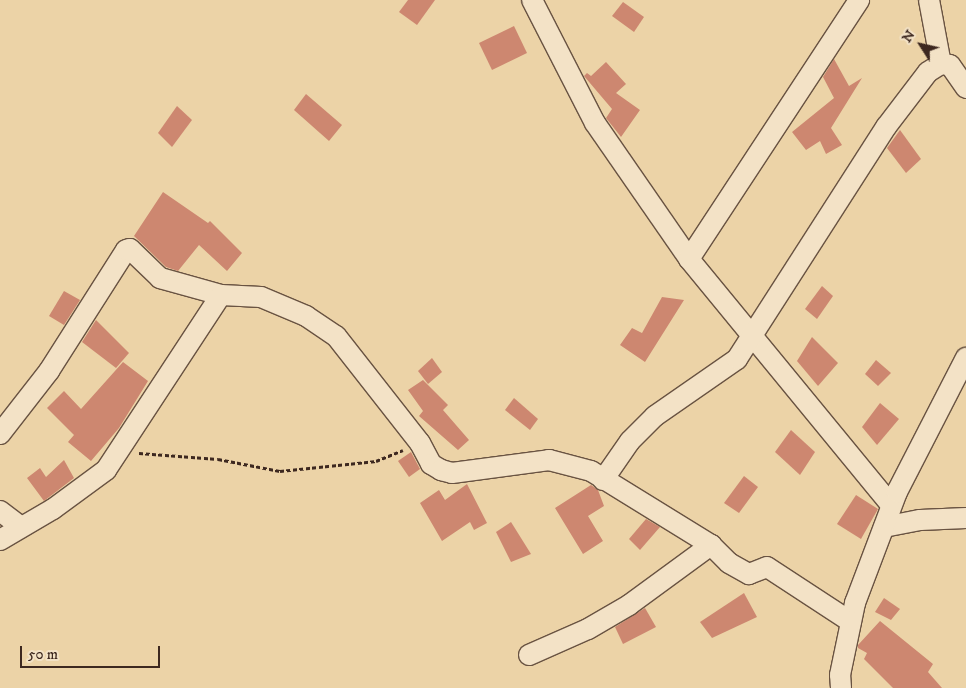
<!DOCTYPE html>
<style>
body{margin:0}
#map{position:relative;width:966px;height:688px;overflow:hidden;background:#ecd3a7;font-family:"IM FELL DW Pica",serif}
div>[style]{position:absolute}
.building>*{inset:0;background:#cd8770}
.path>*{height:3px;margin-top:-1.5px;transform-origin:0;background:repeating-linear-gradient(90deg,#3d2820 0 4px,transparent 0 6.5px)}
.roads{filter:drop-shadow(1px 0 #695342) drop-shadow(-1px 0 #695342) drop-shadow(0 1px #695342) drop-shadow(0 -1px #695342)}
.minor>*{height:20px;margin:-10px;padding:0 10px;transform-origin:10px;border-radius:10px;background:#f3e2c6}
span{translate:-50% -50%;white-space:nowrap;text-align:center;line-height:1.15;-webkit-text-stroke:4.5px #f3e2c6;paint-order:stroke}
.north{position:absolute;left:896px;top:20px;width:50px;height:50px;-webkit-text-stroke:4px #f3e2c6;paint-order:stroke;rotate:305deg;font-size:14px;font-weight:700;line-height:20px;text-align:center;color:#3d2820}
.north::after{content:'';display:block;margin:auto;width:18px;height:22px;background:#3d2820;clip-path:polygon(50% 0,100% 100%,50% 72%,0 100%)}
.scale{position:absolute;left:20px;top:646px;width:140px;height:22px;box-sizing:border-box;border:2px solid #3d2820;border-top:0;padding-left:6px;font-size:15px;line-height:18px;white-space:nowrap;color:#3d2820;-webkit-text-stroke:4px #f3e2c6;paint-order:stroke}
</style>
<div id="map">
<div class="building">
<i style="clip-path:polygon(408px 0,435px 0,417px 25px,399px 12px)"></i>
<i style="clip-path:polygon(623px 2px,644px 17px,634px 32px,612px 16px)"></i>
<i style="clip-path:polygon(514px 26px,527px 53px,492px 70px,479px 43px)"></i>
<i style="clip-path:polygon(834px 59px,849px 86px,862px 78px,831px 128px,842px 145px,826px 154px,820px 141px,806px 150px,792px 132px,834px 98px,823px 77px)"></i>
<i style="clip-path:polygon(606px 62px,626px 84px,616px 93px,640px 110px,621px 137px,606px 118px,612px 109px,584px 76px,587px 73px,591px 76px)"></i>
<i style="clip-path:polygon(306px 94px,342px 125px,329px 141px,294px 110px)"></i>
<i style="clip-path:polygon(177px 106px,192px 120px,172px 147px,158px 133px)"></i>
<i style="clip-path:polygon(900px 130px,921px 159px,906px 173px,887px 148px)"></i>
<i style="clip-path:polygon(163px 192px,208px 223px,210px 221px,242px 253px,227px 271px,199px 245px,178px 271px,166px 267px,134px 236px)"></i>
<i style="clip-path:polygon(822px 286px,833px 296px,817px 319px,805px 309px)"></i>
<i style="clip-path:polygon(64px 291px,80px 300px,64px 325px,49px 316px)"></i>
<i style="clip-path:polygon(662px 297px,684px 300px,645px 362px,620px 345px,632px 328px,642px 333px)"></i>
<i style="clip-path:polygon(96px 320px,129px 353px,116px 368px,82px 342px)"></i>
<i style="clip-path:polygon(812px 337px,838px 363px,818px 386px,797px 361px)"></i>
<i style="clip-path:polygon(432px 358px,442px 372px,428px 384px,418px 371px)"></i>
<i style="clip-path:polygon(876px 360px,891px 373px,878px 386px,865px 374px)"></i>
<i style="clip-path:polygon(123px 362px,148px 381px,119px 428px,91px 461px,68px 442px,74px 435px,47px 408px,64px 391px,81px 409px)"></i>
<i style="clip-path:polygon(423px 380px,448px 405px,443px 410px,469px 440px,458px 450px,419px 416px,423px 411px,408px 390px)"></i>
<i style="clip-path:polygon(514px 398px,538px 419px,530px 430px,505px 410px)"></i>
<i style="clip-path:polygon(880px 403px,899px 419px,877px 445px,862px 427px)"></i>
<i style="clip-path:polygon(791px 430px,815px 452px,800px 475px,775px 452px)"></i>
<i style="clip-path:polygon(411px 452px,420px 469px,409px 477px,398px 461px)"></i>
<i style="clip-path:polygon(64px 460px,74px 478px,44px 501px,27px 478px,40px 468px,46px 477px)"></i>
<i style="clip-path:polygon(744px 476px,758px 487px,739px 513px,724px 503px)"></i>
<i style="clip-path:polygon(467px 484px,487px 523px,474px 530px,470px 522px,442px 541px,420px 503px,439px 490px,445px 500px)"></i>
<i style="clip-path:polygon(591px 485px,598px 490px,604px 506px,588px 516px,603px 541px,583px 554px,555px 508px)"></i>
<i style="clip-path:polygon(856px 495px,878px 509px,861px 539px,837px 524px)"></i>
<i style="clip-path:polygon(646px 519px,660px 527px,640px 550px,629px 539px)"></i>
<i style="clip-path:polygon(511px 522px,531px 554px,511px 562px,496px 532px)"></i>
<i style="clip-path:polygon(744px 593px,757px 617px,712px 638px,700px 622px)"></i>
<i style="clip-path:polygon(884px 598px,900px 609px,891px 620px,875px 612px)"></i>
<i style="clip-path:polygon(645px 608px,656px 627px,623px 644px,615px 627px)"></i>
<i style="clip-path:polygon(880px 621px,933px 664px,928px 672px,942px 688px,893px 688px,864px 659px,867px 653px,858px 648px,858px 645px)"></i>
</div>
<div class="path">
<i style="left:139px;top:453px;width:79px;rotate:4.3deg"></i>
<i style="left:218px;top:459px;width:63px;rotate:11deg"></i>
<i style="left:280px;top:471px;width:97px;rotate:-5.9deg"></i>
<i style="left:376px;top:461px;width:29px;rotate:-22deg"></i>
</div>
<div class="roads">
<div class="minor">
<i style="left:532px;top:0;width:138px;rotate:62.9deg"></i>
<i style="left:595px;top:123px;width:165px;rotate:55.3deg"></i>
<i style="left:689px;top:259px;width:318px;rotate:50.6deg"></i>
<i style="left:929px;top:0;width:65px;rotate:79.4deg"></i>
<i style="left:689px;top:259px;width:310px;rotate:-56.7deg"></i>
<i style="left:0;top:434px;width:80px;rotate:-52.1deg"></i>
<i style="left:49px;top:371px;width:143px;rotate:-57.5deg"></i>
<i style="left:126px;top:250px;width:4px;rotate:-14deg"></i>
<i style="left:130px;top:249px;width:42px;rotate:44deg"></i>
<i style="left:160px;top:278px;width:63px;rotate:15.6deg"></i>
<i style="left:603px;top:480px;width:47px;rotate:-55.3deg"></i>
<i style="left:630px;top:441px;width:35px;rotate:-45deg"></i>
<i style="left:655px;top:416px;width:100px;rotate:-34.8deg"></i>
<i style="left:737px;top:359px;width:276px;rotate:-57.3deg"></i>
<i style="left:886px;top:127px;width:69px;rotate:-52.6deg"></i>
<i style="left:928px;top:72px;width:15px;rotate:-32deg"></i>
<i style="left:941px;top:64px;width:9px;rotate:6deg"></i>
<i style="left:950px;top:65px;width:28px;rotate:55deg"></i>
<i style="left:0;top:511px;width:26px;rotate:37deg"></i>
<i style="left:884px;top:527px;width:37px;rotate:-11deg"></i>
<i style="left:920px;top:520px;width:46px;rotate:-2.5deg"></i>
<i style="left:0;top:540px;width:61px;rotate:-30.3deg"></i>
<i style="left:53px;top:509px;width:66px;rotate:-36.3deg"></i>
<i style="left:106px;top:470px;width:209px;rotate:-56.7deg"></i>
<i style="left:221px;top:295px;width:40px;rotate:2.9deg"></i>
<i style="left:261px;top:297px;width:49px;rotate:22.9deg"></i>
<i style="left:306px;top:316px;width:36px;rotate:34deg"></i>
<i style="left:336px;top:336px;width:136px;rotate:51.9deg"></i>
<i style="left:420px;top:443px;width:24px;rotate:62deg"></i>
<i style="left:431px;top:464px;width:12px;rotate:31deg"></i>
<i style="left:441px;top:470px;width:11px;rotate:15deg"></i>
<i style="left:452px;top:473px;width:98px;rotate:-7.6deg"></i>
<i style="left:549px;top:460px;width:43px;rotate:14.7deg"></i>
<i style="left:591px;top:471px;width:141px;rotate:31.7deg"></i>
<i style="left:711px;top:545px;width:25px;rotate:45deg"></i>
<i style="left:729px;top:563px;width:23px;rotate:29deg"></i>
<i style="left:749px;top:574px;width:19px;rotate:-21deg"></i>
<i style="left:767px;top:567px;width:100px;rotate:33.2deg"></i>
<i style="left:529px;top:655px;width:64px;rotate:-23.8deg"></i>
<i style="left:588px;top:629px;width:48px;rotate:-30.3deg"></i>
<i style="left:629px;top:605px;width:102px;rotate:-36.2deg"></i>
<i style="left:841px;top:688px;width:13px;rotate:-94deg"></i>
<i style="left:840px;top:675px;width:74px;rotate:-78.2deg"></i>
<i style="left:855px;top:603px;width:119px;rotate:-69.3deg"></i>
<i style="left:897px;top:492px;width:151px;rotate:-62.8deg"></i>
</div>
</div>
<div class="north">N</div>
<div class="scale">50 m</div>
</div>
